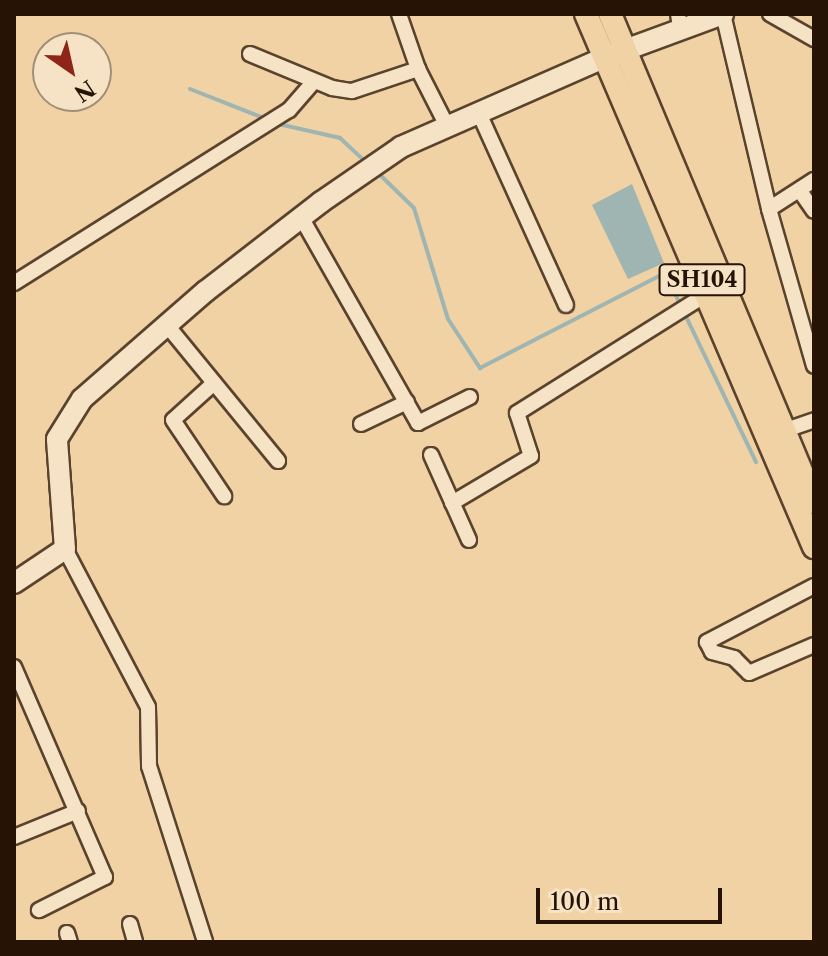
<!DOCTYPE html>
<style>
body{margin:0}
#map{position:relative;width:828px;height:956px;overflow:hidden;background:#f1d2a5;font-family:"Libre Caslon Text",serif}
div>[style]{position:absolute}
.water>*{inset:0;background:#9fb5b2}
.stream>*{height:4px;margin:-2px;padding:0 2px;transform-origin:2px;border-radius:2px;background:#9fb5b2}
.roads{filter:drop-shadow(2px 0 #5a432d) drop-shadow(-2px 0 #5a432d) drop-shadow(0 2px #5a432d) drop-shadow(0 -2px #5a432d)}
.street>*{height:14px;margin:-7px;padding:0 7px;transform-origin:7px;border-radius:7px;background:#f6e2c4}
.secondary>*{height:20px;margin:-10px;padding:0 10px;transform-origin:10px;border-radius:10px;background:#f6e2c4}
.primary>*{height:22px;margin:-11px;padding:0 11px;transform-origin:11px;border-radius:11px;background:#f1d2a5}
span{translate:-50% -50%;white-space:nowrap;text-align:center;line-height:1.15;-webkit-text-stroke:6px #f6e2c4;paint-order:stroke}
.shield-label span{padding:2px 6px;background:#f6e2c4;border:2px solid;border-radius:6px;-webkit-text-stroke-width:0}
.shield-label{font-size:22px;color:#271305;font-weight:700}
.frame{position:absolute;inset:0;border:16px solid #271305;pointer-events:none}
.north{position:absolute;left:32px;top:32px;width:80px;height:80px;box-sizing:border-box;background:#f6e2c4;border:2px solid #a38f78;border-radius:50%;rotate:146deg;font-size:22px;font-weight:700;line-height:32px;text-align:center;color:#271305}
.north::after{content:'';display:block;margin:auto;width:28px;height:36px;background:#8f2418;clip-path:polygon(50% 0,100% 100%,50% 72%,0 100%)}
.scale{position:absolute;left:536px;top:888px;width:186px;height:36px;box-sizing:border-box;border:4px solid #271305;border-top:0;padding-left:10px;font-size:24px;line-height:28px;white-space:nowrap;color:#271305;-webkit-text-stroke:6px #f6e2c4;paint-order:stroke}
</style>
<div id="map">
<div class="water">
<i style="clip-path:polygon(632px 184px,664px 263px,628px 279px,592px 205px)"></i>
</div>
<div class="stream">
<i style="left:190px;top:89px;width:82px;rotate:21.5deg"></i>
<i style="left:274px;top:123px;width:68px;rotate:12.8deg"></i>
<i style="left:340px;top:138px;width:35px;rotate:43deg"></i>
<i style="left:376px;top:171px;width:53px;rotate:44.2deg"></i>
<i style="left:414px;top:208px;width:116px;rotate:73deg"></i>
<i style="left:448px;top:319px;width:59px;rotate:56.9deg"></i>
<i style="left:480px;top:368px;width:208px;rotate:-27.2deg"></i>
<i style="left:665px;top:273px;width:210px;rotate:64.3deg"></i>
</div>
<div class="roads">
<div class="street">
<i style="left:399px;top:14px;width:58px;rotate:70.9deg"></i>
<i style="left:418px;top:69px;width:64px;rotate:63deg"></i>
<i style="left:678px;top:14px;width:12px;rotate:81deg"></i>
<i style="left:723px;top:14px;width:200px;rotate:76.7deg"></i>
<i style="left:769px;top:209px;width:163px;rotate:74deg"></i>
<i style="left:770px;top:14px;width:51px;rotate:29.6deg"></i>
<i style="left:250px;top:54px;width:89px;rotate:22.5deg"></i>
<i style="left:332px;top:88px;width:20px;rotate:9deg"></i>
<i style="left:352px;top:91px;width:70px;rotate:-18.4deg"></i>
<i style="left:478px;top:111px;width:213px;rotate:65.6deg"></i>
<i style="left:800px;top:191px;width:24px;rotate:55deg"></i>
<i style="left:769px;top:209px;width:54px;rotate:-32.8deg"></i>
<i style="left:301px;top:217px;width:237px;rotate:60.4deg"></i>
<i style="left:418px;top:423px;width:58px;rotate:-26.6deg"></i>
<i style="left:14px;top:283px;width:325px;rotate:-32.2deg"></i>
<i style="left:289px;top:110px;width:38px;rotate:-49deg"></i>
<i style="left:166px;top:324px;width:177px;rotate:50.7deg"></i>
<i style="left:214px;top:383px;width:55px;rotate:137.9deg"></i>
<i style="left:173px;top:420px;width:92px;rotate:56.1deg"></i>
<i style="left:361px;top:424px;width:51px;rotate:-25.6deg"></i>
<i style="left:777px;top:433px;width:39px;rotate:-19deg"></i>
<i style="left:431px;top:455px;width:93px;rotate:65.9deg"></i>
<i style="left:452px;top:503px;width:92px;rotate:-30.7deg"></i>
<i style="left:531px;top:456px;width:45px;rotate:-108deg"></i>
<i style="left:517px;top:413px;width:224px;rotate:-32.1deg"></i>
<i style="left:65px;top:549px;width:178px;rotate:62.3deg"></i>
<i style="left:148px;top:707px;width:59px;rotate:89deg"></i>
<i style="left:149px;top:766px;width:185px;rotate:72.3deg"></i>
<i style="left:814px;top:586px;width:121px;rotate:152.4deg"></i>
<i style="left:707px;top:642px;width:11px;rotate:63deg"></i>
<i style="left:712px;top:652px;width:23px;rotate:15deg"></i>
<i style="left:734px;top:658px;width:21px;rotate:45deg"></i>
<i style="left:749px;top:673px;width:71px;rotate:-23.3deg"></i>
<i style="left:14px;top:667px;width:229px;rotate:66.6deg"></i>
<i style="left:105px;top:877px;width:74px;rotate:153.4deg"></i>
<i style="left:14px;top:837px;width:69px;rotate:-22.1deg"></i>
<i style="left:130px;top:924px;width:19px;rotate:74deg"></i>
<i style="left:67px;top:933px;width:9px;rotate:72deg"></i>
</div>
<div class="secondary">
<i style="left:14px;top:583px;width:61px;rotate:-33.7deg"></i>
<i style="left:65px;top:549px;width:110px;rotate:-94.2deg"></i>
<i style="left:57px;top:439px;width:47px;rotate:-58deg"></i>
<i style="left:82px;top:399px;width:164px;rotate:-41.1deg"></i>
<i style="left:206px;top:291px;width:145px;rotate:-37.7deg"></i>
<i style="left:321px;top:202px;width:97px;rotate:-34.5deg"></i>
<i style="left:401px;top:147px;width:224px;rotate:-23.7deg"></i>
<i style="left:606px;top:57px;width:125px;rotate:-20.2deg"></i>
</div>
<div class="primary">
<i style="left:586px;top:14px;width:580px;rotate:66.84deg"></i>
<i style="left:610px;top:14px;width:529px;rotate:67.31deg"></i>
</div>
</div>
<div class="shield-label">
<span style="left:702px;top:280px">SH104</span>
</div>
<div class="frame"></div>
<div class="north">N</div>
<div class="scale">100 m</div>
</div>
